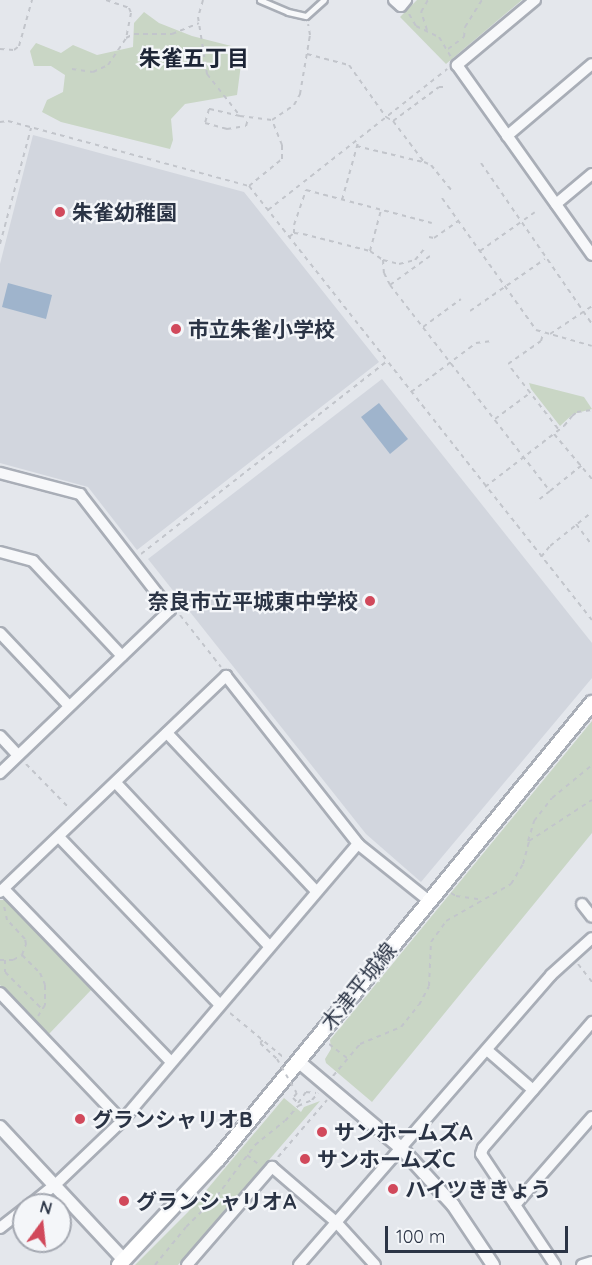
<!DOCTYPE html>
<meta charset="utf-8">
<style>
body{margin:0}
#map{position:relative;width:592px;height:1265px;overflow:hidden;background:#e4e7ec;font-family:Quicksand,"Noto Sans JP",sans-serif}
div>[style]{position:absolute}
.built>*{inset:0;background:#d2d6de}
.green>*{inset:0;background:#c9d6c5}
.water>*{inset:0;background:#9fb4cc}
.path>*{height:2px;margin-top:-1px;transform-origin:0;background:repeating-linear-gradient(90deg,#c2c5cb 0 4.5px,transparent 0 9px)}
.roads{filter:drop-shadow(2px 0 #a9aeb7) drop-shadow(-2px 0 #a9aeb7) drop-shadow(0 2px #a9aeb7) drop-shadow(0 -2px #a9aeb7)}
.service>*{height:5px;margin:-2.5px;padding:0 2.5px;transform-origin:2.5px;border-radius:2.5px;background:#f7f8fa}
.minor>*{height:10px;margin:-5px;padding:0 5px;transform-origin:5px;border-radius:5px;background:#f7f8fa}
.tertiary>*{height:12px;margin:-6px;padding:0 6px;transform-origin:6px;border-radius:6px;background:#f7f8fa}
.secondary>*{height:14px;margin:-7px;padding:0 7px;transform-origin:7px;border-radius:7px;background:#fff}
.path-bridge>*{height:2px;margin-top:-1px;transform-origin:0;background:repeating-linear-gradient(90deg,#c2c5cb 0 4.5px,transparent 0 9px)}
.dots>*{width:16px;height:16px;translate:-50% -50%;box-sizing:border-box;border:3px solid #f4f6f9;border-radius:50%}
span{translate:-50% -50%;white-space:nowrap;text-align:center;line-height:1.15;-webkit-text-stroke:4.5px #f4f6f9;paint-order:stroke}
.poi-label{font-size:21px;color:#2b3445;font-weight:700}
.left{translate:0 -50%;text-align:left}
.right{translate:-100% -50%;text-align:right}
.street-label{font-size:21px;color:#2b3445}
.neighbourhood-label{font-size:22px;color:#1d2536;font-weight:700}
.north{position:absolute;left:12px;top:1193px;width:60px;height:60px;box-sizing:border-box;background:#f4f6f9;border:2px solid #a4a8b1;border-radius:50%;rotate:15deg;font-size:16px;font-weight:700;line-height:24px;text-align:center;color:#2b3445}
.north::after{content:'';display:block;margin:auto;width:21px;height:27px;background:#d1495b;clip-path:polygon(50% 0,100% 100%,50% 72%,0 100%)}
.scale{position:absolute;left:385px;top:1226px;width:183px;height:27px;box-sizing:border-box;border:3px solid #2b3445;border-top:0;padding-left:8px;font-size:18px;line-height:21px;white-space:nowrap;color:#2b3445;-webkit-text-stroke:4px #f4f6f9;paint-order:stroke}
</style>
<div id="map">
<div class="built">
<i style="clip-path:polygon(33px 135px,244px 192px,379px 362px,137px 550px,88px 487px,0 463px,0 264px)"></i>
<i style="clip-path:polygon(382px 379px,592px 643px,592px 678px,421px 882px,366px 834px,148px 559px)"></i>
</div>
<div class="green">
<i style="clip-path:polygon(417px 0,522px 0,446px 64px,400px 17px)"></i>
<i style="clip-path:polygon(144px 12px,159px 23px,192px 36px,243px 49px,237px 95px,185px 104px,171px 119px,173px 140px,170px 149px,61px 122px,42px 112px,47px 100px,63px 92px,65px 75px,51px 66px,34px 66px,30px 51px,36px 43px,61px 53px,73px 45px,97px 55px,133px 47px,134px 23px)"></i>
<i style="clip-path:polygon(529px 383px,584px 397px,592px 409px,573px 414px,560px 426px,531px 389px)"></i>
<i style="clip-path:polygon(592px 721px,592px 833px,372px 1102px,326px 1063px,325px 1059px,331px 1049px,330px 1040px)"></i>
<i style="clip-path:polygon(0 900px,8px 900px,92px 989px,48px 1035px,0 985px)"></i>
<i style="clip-path:polygon(284px 1098px,301px 1112px,304px 1107px,320px 1101px,178px 1265px,135px 1265px,188px 1212px)"></i>
</div>
<div class="water">
<i style="clip-path:polygon(8px 283px,52px 295px,46px 319px,2px 307px)"></i>
<i style="clip-path:polygon(379px 403px,408px 439px,390px 454px,361px 417px)"></i>
</div>
<div class="path">
<i style="left:106px;top:0;width:24px;rotate:19deg"></i>
<i style="left:129px;top:8px;width:5px;rotate:68deg"></i>
<i style="left:131px;top:13px;width:25px;rotate:101deg"></i>
<i style="left:203px;top:0;width:18px;rotate:106deg"></i>
<i style="left:198px;top:17px;width:58px;rotate:81deg"></i>
<i style="left:207px;top:74px;width:53px;rotate:51.8deg"></i>
<i style="left:240px;top:116px;width:32px;rotate:7deg"></i>
<i style="left:409px;top:14px;width:14px;rotate:60deg"></i>
<i style="left:416px;top:26px;width:25px;rotate:26deg"></i>
<i style="left:439px;top:37px;width:23px;rotate:59deg"></i>
<i style="left:427px;top:30px;width:19px;rotate:-108deg"></i>
<i style="left:421px;top:12px;width:14px;rotate:-60deg"></i>
<i style="left:0;top:49px;width:14px;rotate:4deg"></i>
<i style="left:14px;top:50px;width:6px;rotate:-39deg"></i>
<i style="left:19px;top:46px;width:48px;rotate:-74.2deg"></i>
<i style="left:448px;top:49px;width:20px;rotate:-37deg"></i>
<i style="left:464px;top:37px;width:10px;rotate:-84deg"></i>
<i style="left:465px;top:27px;width:32px;rotate:-58deg"></i>
<i style="left:307px;top:54px;width:43px;rotate:14.7deg"></i>
<i style="left:349px;top:65px;width:64px;rotate:54.6deg"></i>
<i style="left:386px;top:117px;width:8px;rotate:30deg"></i>
<i style="left:393px;top:121px;width:51px;rotate:52.9deg"></i>
<i style="left:424px;top:162px;width:8px;rotate:23deg"></i>
<i style="left:431px;top:165px;width:32px;rotate:51deg"></i>
<i style="left:72px;top:69px;width:21px;rotate:8deg"></i>
<i style="left:93px;top:72px;width:17px;rotate:-25deg"></i>
<i style="left:108px;top:65px;width:32px;rotate:-56deg"></i>
<i style="left:126px;top:38px;width:9px;rotate:-27deg"></i>
<i style="left:134px;top:34px;width:38px"></i>
<i style="left:172px;top:34px;width:29px;rotate:-22deg"></i>
<i style="left:240px;top:116px;width:32px;rotate:-167deg"></i>
<i style="left:209px;top:109px;width:15px;rotate:106deg"></i>
<i style="left:205px;top:123px;width:23px;rotate:15deg"></i>
<i style="left:227px;top:129px;width:19px;rotate:-9deg"></i>
<i style="left:246px;top:126px;width:7px;rotate:-74deg"></i>
<i style="left:393px;top:121px;width:57px;rotate:-36.5deg"></i>
<i style="left:439px;top:87px;width:6px"></i>
<i style="left:0;top:122px;width:8px;rotate:-7deg"></i>
<i style="left:8px;top:121px;width:250px;rotate:15.1deg"></i>
<i style="left:249px;top:186px;width:553px;rotate:51.68deg"></i>
<i style="left:356px;top:146px;width:69px;rotate:13.4deg"></i>
<i style="left:481px;top:163px;width:196px;rotate:55.4deg"></i>
<i style="left:249px;top:186px;width:43px;rotate:-39.3deg"></i>
<i style="left:282px;top:159px;width:14px;rotate:-90deg"></i>
<i style="left:282px;top:145px;width:27px;rotate:-112deg"></i>
<i style="left:272px;top:120px;width:27px;rotate:-34deg"></i>
<i style="left:294px;top:105px;width:13px;rotate:-61deg"></i>
<i style="left:300px;top:94px;width:60px;rotate:-80.4deg"></i>
<i style="left:310px;top:35px;width:11px;rotate:-100deg"></i>
<i style="left:442px;top:198px;width:162px;rotate:54.5deg"></i>
<i style="left:536px;top:330px;width:58px;rotate:15.9deg"></i>
<i style="left:342px;top:200px;width:63px;rotate:-74.4deg"></i>
<i style="left:268px;top:210px;width:228px;rotate:-38.2deg"></i>
<i style="left:294px;top:233px;width:8px;rotate:-90deg"></i>
<i style="left:294px;top:225px;width:37px;rotate:-71deg"></i>
<i style="left:306px;top:190px;width:130px;rotate:14.7deg"></i>
<i style="left:289px;top:237px;width:6px;rotate:-39deg"></i>
<i style="left:294px;top:233px;width:9px;rotate:6deg"></i>
<i style="left:303px;top:234px;width:69px;rotate:14.2deg"></i>
<i style="left:370px;top:251px;width:16px;rotate:35deg"></i>
<i style="left:383px;top:260px;width:16px;rotate:14deg"></i>
<i style="left:399px;top:264px;width:16px;rotate:-14deg"></i>
<i style="left:415px;top:260px;width:17px;rotate:-50deg"></i>
<i style="left:429px;top:237px;width:5px;rotate:11deg"></i>
<i style="left:434px;top:238px;width:29px;rotate:-35deg"></i>
<i style="left:0;top:244px;width:120px;rotate:-75deg"></i>
<i style="left:370px;top:251px;width:42px;rotate:-75deg"></i>
<i style="left:480px;top:251px;width:67px;rotate:-35.3deg"></i>
<i style="left:430px;top:256px;width:49px;rotate:144.1deg"></i>
<i style="left:390px;top:285px;width:261px;rotate:52.2deg"></i>
<i style="left:550px;top:491px;width:18px;rotate:142deg"></i>
<i style="left:383px;top:260px;width:13px;rotate:86deg"></i>
<i style="left:384px;top:273px;width:13px;rotate:63deg"></i>
<i style="left:470px;top:311px;width:91px;rotate:-34.7deg"></i>
<i style="left:423px;top:327px;width:47px;rotate:-36.4deg"></i>
<i style="left:550px;top:334px;width:50px;rotate:-33.7deg"></i>
<i style="left:508px;top:364px;width:40px;rotate:-34.9deg"></i>
<i style="left:541px;top:341px;width:7px;rotate:-74deg"></i>
<i style="left:511px;top:368px;width:78px;rotate:52.3deg"></i>
<i style="left:411px;top:392px;width:81px;rotate:-37deg"></i>
<i style="left:476px;top:343px;width:16px;rotate:-7deg"></i>
<i style="left:495px;top:419px;width:44px;rotate:-36.6deg"></i>
<i style="left:554px;top:434px;width:59px;rotate:49.8deg"></i>
<i style="left:485px;top:487px;width:100px;rotate:-37.7deg"></i>
<i style="left:564px;top:426px;width:13px;rotate:-51deg"></i>
<i style="left:572px;top:416px;width:6px;rotate:-39deg"></i>
<i style="left:577px;top:412px;width:15px;rotate:-8deg"></i>
<i style="left:550px;top:491px;width:41px;rotate:-39.1deg"></i>
<i style="left:576px;top:524px;width:26px;rotate:53deg"></i>
<i style="left:141px;top:554px;width:313px;rotate:-38.1deg"></i>
<i style="left:541px;top:557px;width:14px;rotate:-51deg"></i>
<i style="left:550px;top:546px;width:54px;rotate:-39deg"></i>
<i style="left:180px;top:615px;width:66px;rotate:51.7deg"></i>
<i style="left:26px;top:764px;width:63px;rotate:45.6deg"></i>
<i style="left:528px;top:841px;width:21px;rotate:-73deg"></i>
<i style="left:534px;top:821px;width:29px;rotate:-52deg"></i>
<i style="left:552px;top:798px;width:52px;rotate:-39.5deg"></i>
<i style="left:451px;top:893px;width:6px;rotate:31deg"></i>
<i style="left:456px;top:896px;width:27px;rotate:8deg"></i>
<i style="left:22px;top:955px;width:25px;rotate:45deg"></i>
<i style="left:40px;top:973px;width:13px;rotate:67deg"></i>
<i style="left:45px;top:985px;width:20px;rotate:90deg"></i>
<i style="left:45px;top:1005px;width:13px;rotate:122deg"></i>
<i style="left:0;top:960px;width:13px"></i>
<i style="left:13px;top:960px;width:10px;rotate:-29deg"></i>
<i style="left:22px;top:955px;width:12px;rotate:-70deg"></i>
<i style="left:26px;top:944px;width:5px;rotate:-101deg"></i>
<i style="left:25px;top:939px;width:26px;rotate:-133deg"></i>
<i style="left:7px;top:920px;width:14px;rotate:-102deg"></i>
<i style="left:5px;top:960px;width:12px;rotate:90deg"></i>
<i style="left:5px;top:972px;width:54px;rotate:45deg"></i>
<i style="left:578px;top:964px;width:23px;rotate:52deg"></i>
<i style="left:230px;top:1013px;width:69px;rotate:39.7deg"></i>
<i style="left:263px;top:1040px;width:4px;rotate:135deg"></i>
<i style="left:260px;top:1043px;width:23px;rotate:43deg"></i>
<i style="left:329px;top:1044px;width:24px;rotate:38deg"></i>
<i style="left:333px;top:1076px;width:42px;rotate:-49.8deg"></i>
<i style="left:360px;top:1044px;width:44px;rotate:-22.5deg"></i>
<i style="left:401px;top:1027px;width:28px;rotate:-51deg"></i>
<i style="left:419px;top:1005px;width:21px;rotate:-62deg"></i>
<i style="left:429px;top:986px;width:44px;rotate:-87.4deg"></i>
<i style="left:431px;top:942px;width:26px;rotate:-54deg"></i>
<i style="left:446px;top:921px;width:75px;rotate:-29.6deg"></i>
<i style="left:511px;top:884px;width:23px;rotate:-59deg"></i>
<i style="left:523px;top:864px;width:24px;rotate:-75deg"></i>
<i style="left:529px;top:841px;width:75px;rotate:-33.1deg"></i>
<i style="left:297px;top:1093px;width:6px;rotate:129deg"></i>
<i style="left:293px;top:1098px;width:7px;rotate:45deg"></i>
<i style="left:298px;top:1103px;width:14px;rotate:-54deg"></i>
<i style="left:306px;top:1092px;width:10px;rotate:6deg"></i>
<i style="left:247px;top:1155px;width:14px;rotate:39deg"></i>
<i style="left:278px;top:1157px;width:75px;rotate:-49.3deg"></i>
<i style="left:155px;top:1265px;width:49px;rotate:-50.8deg"></i>
<i style="left:186px;top:1227px;width:44px;rotate:-45deg"></i>
<i style="left:217px;top:1196px;width:64px;rotate:-53.3deg"></i>
<i style="left:255px;top:1145px;width:38px;rotate:-39deg"></i>
<i style="left:285px;top:1121px;width:20px;rotate:-49deg"></i>
<i style="left:298px;top:1106px;width:15px;rotate:-23deg"></i>
<i style="left:312px;top:1100px;width:9px;rotate:-49deg"></i>
</div>
<div class="roads">
<div class="service">
<i style="left:260px;top:0;width:30px;rotate:23deg"></i>
<i style="left:288px;top:12px;width:18px;rotate:13deg"></i>
<i style="left:306px;top:16px;width:24px;rotate:-42deg"></i>
</div>
<div class="minor">
<i style="left:394px;top:0;width:9px;rotate:41deg"></i>
<i style="left:401px;top:6px;width:8px;rotate:-50deg"></i>
<i style="left:535px;top:0;width:102px;rotate:140.2deg"></i>
<i style="left:457px;top:65px;width:233px;rotate:54.6deg"></i>
<i style="left:507px;top:136px;width:111px;rotate:-40.3deg"></i>
<i style="left:556px;top:204px;width:47px;rotate:-39.8deg"></i>
<i style="left:0;top:473px;width:83px;rotate:14.7deg"></i>
<i style="left:80px;top:494px;width:147px;rotate:52.2deg"></i>
<i style="left:170px;top:610px;width:236px;rotate:136.2deg"></i>
<i style="left:0;top:552px;width:34px;rotate:15deg"></i>
<i style="left:33px;top:561px;width:130px;rotate:46.9deg"></i>
<i style="left:0;top:633px;width:100px;rotate:46.6deg"></i>
<i style="left:167px;top:733px;width:217px;rotate:46.7deg"></i>
<i style="left:0;top:736px;width:26px;rotate:47deg"></i>
<i style="left:116px;top:783px;width:224px;rotate:46.8deg"></i>
<i style="left:59px;top:837px;width:233px;rotate:46.2deg"></i>
<i style="left:4px;top:889px;width:240px;rotate:46deg"></i>
<i style="left:0;top:892px;width:313px;rotate:-43.7deg"></i>
<i style="left:226px;top:676px;width:214px;rotate:51.8deg"></i>
<i style="left:358px;top:844px;width:90px;rotate:38.7deg"></i>
<i style="left:582px;top:904px;width:16px;rotate:52deg"></i>
<i style="left:0;top:993px;width:177px;rotate:46.4deg"></i>
<i style="left:487px;top:1050px;width:61px;rotate:41deg"></i>
<i style="left:30px;top:1205px;width:32px;rotate:-39deg"></i>
<i style="left:55px;top:1185px;width:93px;rotate:-43.7deg"></i>
<i style="left:122px;top:1121px;width:364px;rotate:-49.6deg"></i>
<i style="left:515px;top:1205px;width:117px;rotate:-48.8deg"></i>
<i style="left:0;top:1228px;width:31px;rotate:-38deg"></i>
<i style="left:187px;top:1265px;width:130px;rotate:-49.1deg"></i>
<i style="left:272px;top:1167px;width:84px;rotate:40.7deg"></i>
<i style="left:336px;top:1222px;width:58px;rotate:47.8deg"></i>
<i style="left:299px;top:1265px;width:384px;rotate:-49deg"></i>
<i style="left:551px;top:975px;width:55px;rotate:-42.1deg"></i>
<i style="left:555px;top:1265px;width:133px;rotate:-123.7deg"></i>
<i style="left:481px;top:1154px;width:6px;rotate:-72deg"></i>
<i style="left:483px;top:1148px;width:167px;rotate:-49.1deg"></i>
<i style="left:582px;top:1265px;width:10px;rotate:-17deg"></i>
</div>
<div class="tertiary">
<i style="left:298px;top:1061px;width:135px;rotate:40.2deg"></i>
<i style="left:401px;top:1148px;width:77px;rotate:47.6deg"></i>
<i style="left:453px;top:1205px;width:72px;rotate:56.3deg"></i>
<i style="left:0;top:1127px;width:182px;rotate:47deg"></i>
</div>
<div class="secondary">
<i style="left:119px;top:1265px;width:145px;rotate:-47deg"></i>
<i style="left:218px;top:1159px;width:590px;rotate:-50.64deg"></i>
</div>
</div>
<div class="path-bridge">
<i style="left:277px;top:1059px;width:39px;rotate:60deg"></i>
</div>
<div class="dots">
<i style="left:60px;top:212px;background:#d1495b"></i>
<i style="left:176px;top:329px;background:#d1495b"></i>
<i style="left:370px;top:601px;background:#d1495b"></i>
<i style="left:80px;top:1119px;background:#d1495b"></i>
<i style="left:322px;top:1132px;background:#d1495b"></i>
<i style="left:305px;top:1159px;background:#d1495b"></i>
<i style="left:393px;top:1189px;background:#d1495b"></i>
<i style="left:124px;top:1201px;background:#d1495b"></i>
</div>
<div class="poi-label">
<span class="left" style="left:72px;top:212px">朱雀幼稚園</span>
<span class="left" style="left:188px;top:329px">市立朱雀小学校</span>
<span class="right" style="left:358px;top:601px">奈良市立平城東中学校</span>
<span class="left" style="left:92px;top:1119px">グランシャリオB</span>
<span class="left" style="left:334px;top:1132px">サンホームズA</span>
<span class="left" style="left:317px;top:1159px">サンホームズC</span>
<span class="left" style="left:405px;top:1189px">ハイツききょう</span>
<span class="left" style="left:136px;top:1201px">グランシャリオA</span>
</div>
<div class="street-label">
<span style="left:358px;top:986px;rotate:-51deg">木津平城線</span>
</div>
<div class="neighbourhood-label">
<span style="left:194px;top:59px">朱雀五丁目</span>
</div>
<div class="north">N</div>
<div class="scale">100 m</div>
</div>
